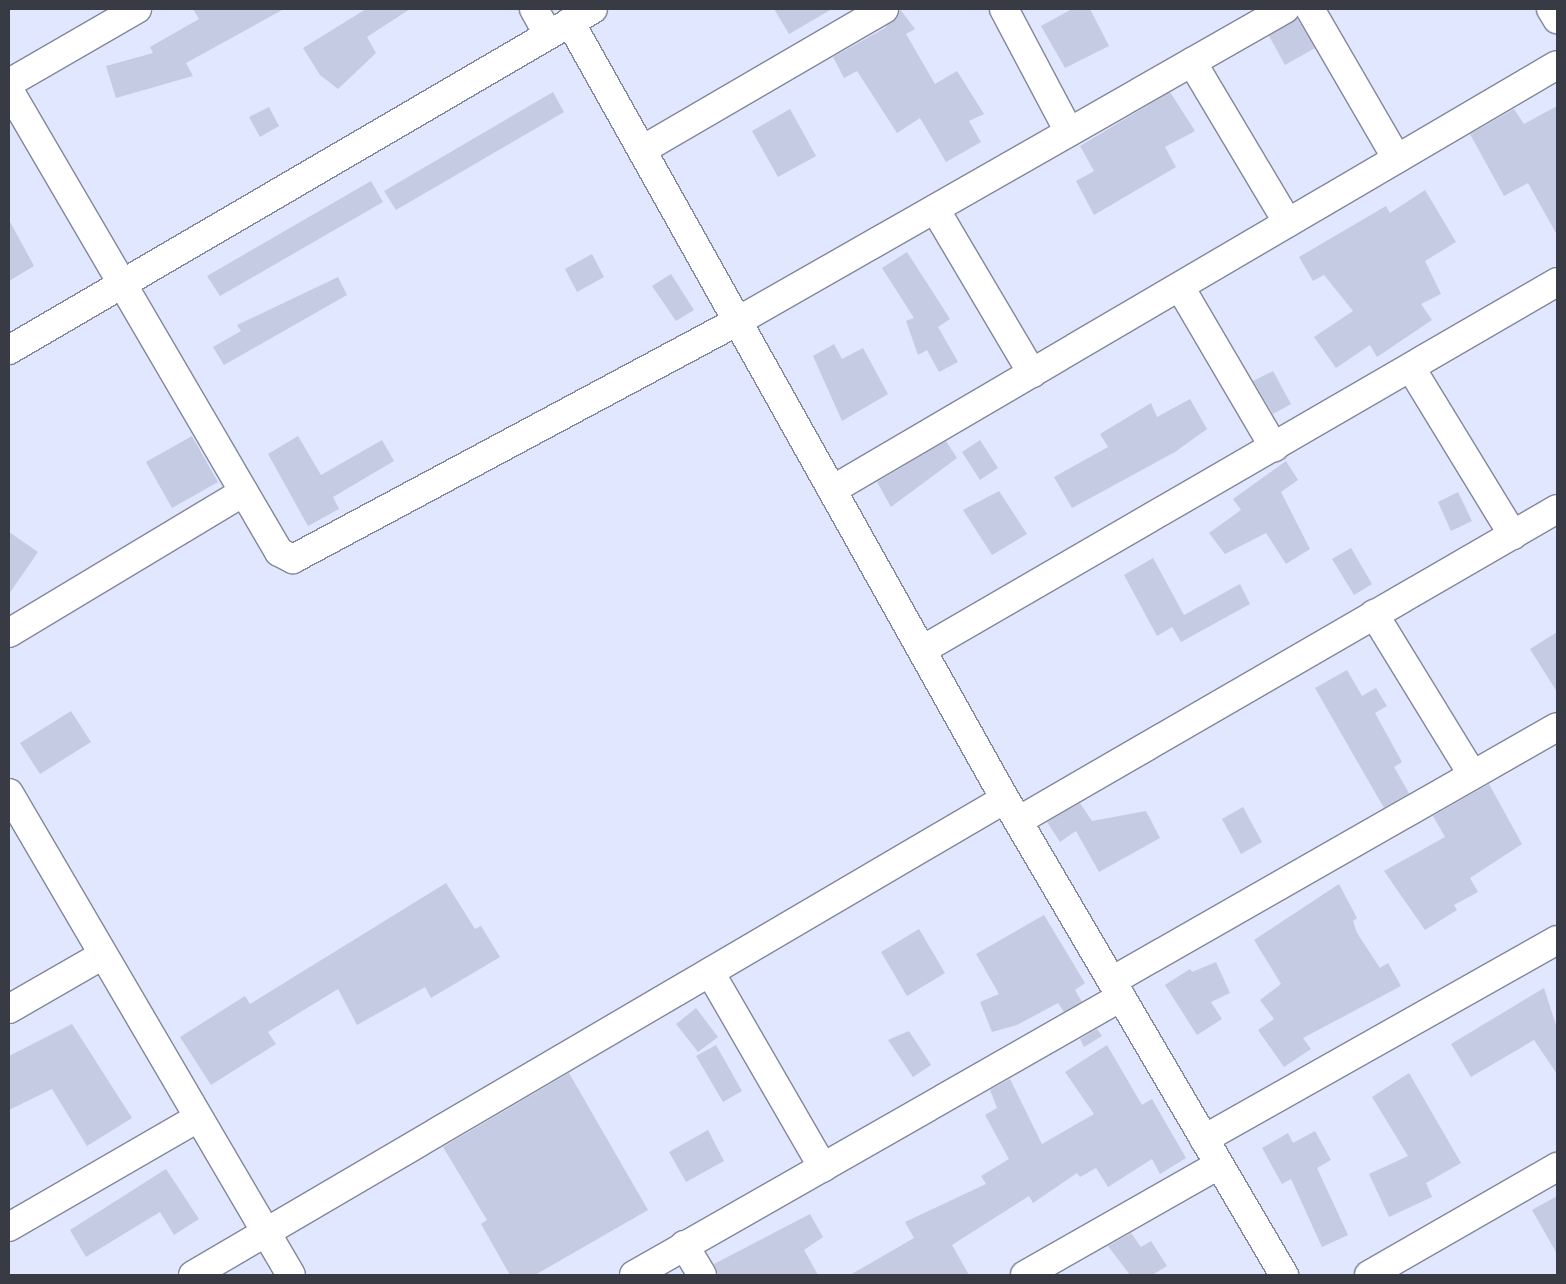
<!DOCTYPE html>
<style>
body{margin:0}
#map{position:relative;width:1566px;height:1284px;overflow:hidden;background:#e1e7fe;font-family:"Fira Sans",sans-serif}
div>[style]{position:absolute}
.building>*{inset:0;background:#c5cbe2}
.roads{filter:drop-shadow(1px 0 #81879c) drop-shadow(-1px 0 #81879c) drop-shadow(0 1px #81879c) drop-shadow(0 -1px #81879c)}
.street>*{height:28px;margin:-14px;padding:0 14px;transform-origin:14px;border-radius:14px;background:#fff}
span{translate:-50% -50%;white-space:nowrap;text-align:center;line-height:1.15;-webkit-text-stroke:4px #fff;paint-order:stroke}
.frame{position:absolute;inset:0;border:10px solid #383b44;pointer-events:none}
</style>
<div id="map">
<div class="building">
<i style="clip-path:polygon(193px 9px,284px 9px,186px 63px,193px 76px,116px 98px,106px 66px,153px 53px,150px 47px,199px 19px)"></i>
<i style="clip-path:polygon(366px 9px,410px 9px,367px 37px,376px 53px,338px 89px,320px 75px,303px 48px)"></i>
<i style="clip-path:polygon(774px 9px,832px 9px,789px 34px)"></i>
<i style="clip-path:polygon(900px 9px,915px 29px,906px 34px,935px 84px,957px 71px,984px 114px,969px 121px,981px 142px,946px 162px,920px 118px,897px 133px,857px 71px,844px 78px,833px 57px,885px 28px)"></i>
<i style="clip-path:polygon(1072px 9px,1090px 9px,1109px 46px,1065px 68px,1041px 26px)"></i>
<i style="clip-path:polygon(1297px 18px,1315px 48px,1285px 65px,1269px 36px)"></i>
<i style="clip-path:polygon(553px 92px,564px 112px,396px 210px,384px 191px)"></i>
<i style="clip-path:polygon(1170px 92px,1195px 131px,1165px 147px,1176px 167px,1094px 215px,1076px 181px,1094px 171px,1080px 146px)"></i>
<i style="clip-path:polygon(1557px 106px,1557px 235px,1528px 183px,1504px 196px,1470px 134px,1514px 109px,1524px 124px)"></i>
<i style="clip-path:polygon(269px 107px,279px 126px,260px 137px,249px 117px)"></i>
<i style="clip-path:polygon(790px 109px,816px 156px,778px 177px,752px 131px)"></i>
<i style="clip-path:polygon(371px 181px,383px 202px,220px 296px,207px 276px)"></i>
<i style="clip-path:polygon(1425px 190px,1456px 242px,1425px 261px,1441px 294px,1421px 304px,1432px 320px,1377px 357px,1370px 345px,1336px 368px,1314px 337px,1353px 311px,1324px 275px,1313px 281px,1299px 257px,1386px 206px,1390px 213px)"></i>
<i style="clip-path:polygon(9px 220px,34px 266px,9px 281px)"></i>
<i style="clip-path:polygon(907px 252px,950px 319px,938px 327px,958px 362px,939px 372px,927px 350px,918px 355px,906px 321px,914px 318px,882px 268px)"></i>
<i style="clip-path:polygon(592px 254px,604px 277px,577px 292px,565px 269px)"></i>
<i style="clip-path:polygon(671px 274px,694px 310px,676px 321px,652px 286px)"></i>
<i style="clip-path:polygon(338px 277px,347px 295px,224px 365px,213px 347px,241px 331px,237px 325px)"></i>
<i style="clip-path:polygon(834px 344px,842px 359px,863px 348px,888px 394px,842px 421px,813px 356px)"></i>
<i style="clip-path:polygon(1273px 371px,1291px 404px,1273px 414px,1253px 381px)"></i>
<i style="clip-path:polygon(1190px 399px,1207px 429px,1175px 452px,1072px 508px,1054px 477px,1108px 447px,1100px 434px,1151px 403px,1157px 417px)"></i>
<i style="clip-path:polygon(192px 436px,218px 482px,172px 508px,146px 462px)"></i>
<i style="clip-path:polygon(298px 436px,321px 475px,382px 440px,394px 461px,333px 497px,339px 509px,308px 526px,268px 454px)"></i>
<i style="clip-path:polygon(980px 440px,998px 468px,980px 480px,962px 452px)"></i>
<i style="clip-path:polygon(946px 441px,957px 458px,891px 507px,877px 482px)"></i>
<i style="clip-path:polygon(1286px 461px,1298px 480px,1281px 492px,1310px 549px,1286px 564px,1266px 533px,1225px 554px,1209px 533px,1241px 510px,1233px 499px)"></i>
<i style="clip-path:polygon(999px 491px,1027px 534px,992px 555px,963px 510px)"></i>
<i style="clip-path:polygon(1458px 492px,1472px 521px,1451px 531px,1438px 502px)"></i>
<i style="clip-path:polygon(9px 532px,38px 552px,9px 594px)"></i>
<i style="clip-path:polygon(1351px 548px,1372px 584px,1354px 595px,1332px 559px)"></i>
<i style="clip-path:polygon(1153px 558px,1184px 615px,1240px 584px,1250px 604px,1181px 642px,1172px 627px,1157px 636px,1124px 575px)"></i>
<i style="clip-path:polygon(1557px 632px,1557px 692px,1530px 649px)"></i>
<i style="clip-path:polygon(1347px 670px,1362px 696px,1376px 688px,1387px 706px,1375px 713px,1402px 762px,1394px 767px,1409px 793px,1384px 808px,1315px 688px)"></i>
<i style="clip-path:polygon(71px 711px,91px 742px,40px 774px,20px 743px)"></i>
<i style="clip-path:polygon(1489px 784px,1522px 844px,1470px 878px,1478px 892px,1454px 905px,1457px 910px,1425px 930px,1384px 871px,1445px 837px,1433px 816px)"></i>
<i style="clip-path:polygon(1080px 803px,1092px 821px,1146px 811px,1160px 838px,1099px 872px,1076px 831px,1060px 842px,1047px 822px)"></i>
<i style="clip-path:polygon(1243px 807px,1262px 842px,1241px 854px,1222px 819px)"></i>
<i style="clip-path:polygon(446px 883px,475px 929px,481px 926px,500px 957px,431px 998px,425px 987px,357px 1025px,338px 989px,268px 1032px,276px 1044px,211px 1085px,180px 1037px,245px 996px,250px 1004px)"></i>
<i style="clip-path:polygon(1339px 884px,1357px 918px,1353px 921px,1357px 933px,1380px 968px,1388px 963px,1401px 986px,1303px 1038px,1311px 1049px,1284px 1067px,1258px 1030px,1274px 1019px,1260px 1000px,1281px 984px,1254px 940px)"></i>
<i style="clip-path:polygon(1044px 915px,1085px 983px,1075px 990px,1082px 1002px,1064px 1012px,1058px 1003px,1017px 1025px,992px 1032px,980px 1002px,999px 994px,976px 954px)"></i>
<i style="clip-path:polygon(919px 929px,945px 973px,907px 996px,881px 952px)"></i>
<i style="clip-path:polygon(1216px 962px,1230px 993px,1211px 1002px,1222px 1019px,1197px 1035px,1165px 985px,1190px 969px,1192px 972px)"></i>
<i style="clip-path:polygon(1544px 988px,1557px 1028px,1557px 1074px,1534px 1040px,1471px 1077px,1451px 1044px)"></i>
<i style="clip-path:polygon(696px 1008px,718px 1037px,698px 1052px,676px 1024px)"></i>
<i style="clip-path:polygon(72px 1024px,132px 1118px,87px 1146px,52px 1089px,9px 1110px,9px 1056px)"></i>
<i style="clip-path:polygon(1097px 1029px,1102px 1036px,1084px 1047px,1080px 1039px)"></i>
<i style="clip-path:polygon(909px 1031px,931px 1065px,913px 1077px,888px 1040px)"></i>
<i style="clip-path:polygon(716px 1045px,742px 1091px,723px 1102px,696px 1056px)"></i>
<i style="clip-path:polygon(1107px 1045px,1142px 1105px,1152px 1099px,1186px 1158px,1160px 1174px,1152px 1159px,1108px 1187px,1096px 1168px,1080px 1177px,1077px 1173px,1033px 1203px,1029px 1196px,952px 1245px,969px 1275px,850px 1275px,914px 1238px,905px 1222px,986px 1184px,981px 1176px,1009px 1159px,985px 1115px,997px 1108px,990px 1090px,1010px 1079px,1042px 1144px,1094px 1114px,1065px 1072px)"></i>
<i style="clip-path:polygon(569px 1073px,648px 1210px,535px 1275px,510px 1275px,481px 1224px,487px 1220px,443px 1147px)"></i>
<i style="clip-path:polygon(1409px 1073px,1461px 1163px,1426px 1183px,1432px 1197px,1389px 1217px,1369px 1174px,1408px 1156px,1372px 1097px)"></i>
<i style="clip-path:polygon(708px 1130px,724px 1161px,686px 1182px,669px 1152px)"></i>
<i style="clip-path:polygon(1315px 1131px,1331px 1160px,1317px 1168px,1348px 1235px,1322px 1247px,1291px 1179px,1282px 1184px,1262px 1148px,1288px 1133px,1293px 1143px)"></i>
<i style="clip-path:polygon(166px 1169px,199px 1219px,174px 1235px,160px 1212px,86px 1257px,70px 1230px)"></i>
<i style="clip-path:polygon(1557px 1196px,1557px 1254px,1532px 1210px)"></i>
<i style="clip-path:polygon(810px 1214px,823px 1237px,804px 1250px,818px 1275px,718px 1275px,714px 1264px)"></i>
<i style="clip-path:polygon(1131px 1233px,1141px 1247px,1151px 1241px,1167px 1266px,1152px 1275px,1130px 1275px,1108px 1246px)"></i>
</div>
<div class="roads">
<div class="street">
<i style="left:534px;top:9px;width:29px;rotate:61deg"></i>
<i style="left:1004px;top:9px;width:139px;rotate:62.1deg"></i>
<i style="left:1310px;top:9px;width:173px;rotate:59.9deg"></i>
<i style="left:1551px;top:9px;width:12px;rotate:59deg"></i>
<i style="left:570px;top:22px;width:890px;rotate:60.76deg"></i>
<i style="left:1005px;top:799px;width:552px;rotate:59.62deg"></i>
<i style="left:1192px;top:62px;width:187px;rotate:59.2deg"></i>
<i style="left:9px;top:83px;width:148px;rotate:-30deg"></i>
<i style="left:9px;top:90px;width:535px;rotate:59.7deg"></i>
<i style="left:279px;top:552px;width:16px;rotate:27deg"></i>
<i style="left:293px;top:559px;width:505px;rotate:-28.14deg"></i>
<i style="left:738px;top:321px;width:630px;rotate:-29.7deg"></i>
<i style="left:642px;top:150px;width:280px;rotate:-30.2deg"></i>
<i style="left:935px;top:209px;width:191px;rotate:59.4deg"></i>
<i style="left:1180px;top:287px;width:186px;rotate:59.6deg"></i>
<i style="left:9px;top:350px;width:676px;rotate:-30.28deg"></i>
<i style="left:1411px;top:368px;width:196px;rotate:58.6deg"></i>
<i style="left:832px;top:490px;width:840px;rotate:-30.38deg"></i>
<i style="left:1374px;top:614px;width:188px;rotate:58.5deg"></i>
<i style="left:9px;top:633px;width:274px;rotate:-31deg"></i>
<i style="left:922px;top:650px;width:734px;rotate:-30.09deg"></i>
<i style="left:9px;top:793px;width:558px;rotate:59.67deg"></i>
<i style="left:1018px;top:821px;width:623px;rotate:-30.06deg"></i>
<i style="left:710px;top:972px;width:226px;rotate:60deg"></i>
<i style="left:1112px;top:981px;width:512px;rotate:-29.72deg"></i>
<i style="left:9px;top:1009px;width:108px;rotate:-29.9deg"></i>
<i style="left:1204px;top:1139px;width:405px;rotate:-29.4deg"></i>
<i style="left:9px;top:1227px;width:218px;rotate:-30deg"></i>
<i style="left:684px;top:1245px;width:35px;rotate:59deg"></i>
<i style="left:193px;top:1275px;width:941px;rotate:-30.38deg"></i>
<i style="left:634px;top:1275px;width:561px;rotate:-29.72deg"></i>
<i style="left:1025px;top:1275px;width:223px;rotate:-29.6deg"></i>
<i style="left:1369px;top:1275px;width:217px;rotate:-29.9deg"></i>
</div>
</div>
<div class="frame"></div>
</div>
